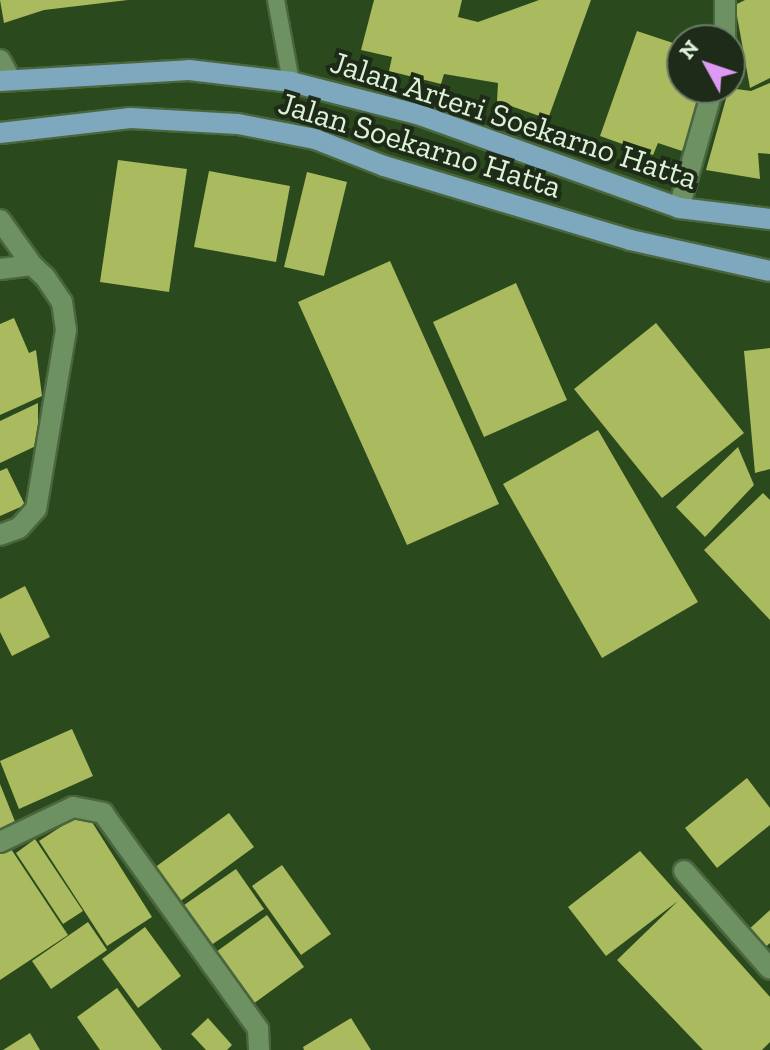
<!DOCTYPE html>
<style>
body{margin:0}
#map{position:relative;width:770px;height:1050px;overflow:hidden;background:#2a491d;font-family:"Zilla Slab",serif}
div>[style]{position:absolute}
.building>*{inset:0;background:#aaba5e}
.roads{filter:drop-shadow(2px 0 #4a663e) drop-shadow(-2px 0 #4a663e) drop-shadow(0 2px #4a663e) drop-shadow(0 -2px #4a663e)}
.service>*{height:16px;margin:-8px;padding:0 8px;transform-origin:8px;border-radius:8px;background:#6e9162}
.minor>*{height:20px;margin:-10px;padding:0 10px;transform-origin:10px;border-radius:10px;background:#6e9162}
.primary>*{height:20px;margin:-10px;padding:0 10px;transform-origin:10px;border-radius:10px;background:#7ea8bd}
span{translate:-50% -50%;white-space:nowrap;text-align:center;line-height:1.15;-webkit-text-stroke:8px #1d2b18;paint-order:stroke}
.street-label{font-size:32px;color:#def2d8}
.north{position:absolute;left:666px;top:24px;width:80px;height:80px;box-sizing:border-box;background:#1d2b18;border:2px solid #6a7b65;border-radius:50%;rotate:310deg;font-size:22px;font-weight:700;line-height:32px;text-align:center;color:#def2d8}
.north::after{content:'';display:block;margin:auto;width:28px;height:36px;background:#dd99f3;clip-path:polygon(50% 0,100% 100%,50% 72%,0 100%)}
</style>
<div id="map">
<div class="building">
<i style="clip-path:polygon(0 0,128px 0,44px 10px,4px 23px)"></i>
<i style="clip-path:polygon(374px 0,462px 0,458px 17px,478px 22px,539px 0,591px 0,548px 119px,497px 101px,498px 83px,444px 74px,441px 84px,389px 71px,392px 57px,361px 50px)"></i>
<i style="clip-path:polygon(745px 0,770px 0,770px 78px,750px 88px,735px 5px)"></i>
<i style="clip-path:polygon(637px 31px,682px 46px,682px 88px,705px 88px,682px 151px,658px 143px,653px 155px,600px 136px)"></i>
<i style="clip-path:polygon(770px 83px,770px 154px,758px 153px,760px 179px,706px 170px,729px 88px,751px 91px)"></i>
<i style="clip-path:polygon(118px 160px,187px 169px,169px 292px,100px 282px)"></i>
<i style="clip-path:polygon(209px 171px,290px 186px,276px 262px,194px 247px)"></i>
<i style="clip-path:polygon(307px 172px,347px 182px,324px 276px,284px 267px)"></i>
<i style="clip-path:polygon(390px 261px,499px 504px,407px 545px,298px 302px)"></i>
<i style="clip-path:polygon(516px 283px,567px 400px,484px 437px,433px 322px)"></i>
<i style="clip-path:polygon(14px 318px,29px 353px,36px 350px,42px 396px,0 415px,0 324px)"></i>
<i style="clip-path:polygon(656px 323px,744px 433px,662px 498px,574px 389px)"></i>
<i style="clip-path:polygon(770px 348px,770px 469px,755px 473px,744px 351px)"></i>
<i style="clip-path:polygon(38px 403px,38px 445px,0 463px,0 421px)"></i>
<i style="clip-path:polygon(598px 430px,698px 602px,602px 658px,503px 484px)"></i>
<i style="clip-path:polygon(738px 447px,754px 485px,705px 537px,676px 507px)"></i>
<i style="clip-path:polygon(7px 468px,25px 505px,0 516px,0 471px)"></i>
<i style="clip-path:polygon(763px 493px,770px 500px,770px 620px,704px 550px)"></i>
<i style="clip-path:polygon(25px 586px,50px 637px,12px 656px,0 632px,0 599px)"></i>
<i style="clip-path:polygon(72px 729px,93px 776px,19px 809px,0 761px)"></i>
<i style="clip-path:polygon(747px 778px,770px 808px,770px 825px,717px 868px,685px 828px)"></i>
<i style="clip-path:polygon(0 784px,18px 829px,0 837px)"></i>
<i style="clip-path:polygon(85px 811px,152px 917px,107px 946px,39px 841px)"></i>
<i style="clip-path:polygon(229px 813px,254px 847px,175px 905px,150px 871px)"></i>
<i style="clip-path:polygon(35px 839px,83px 911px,63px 924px,16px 853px)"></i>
<i style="clip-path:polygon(9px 846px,68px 935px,0 980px,0 852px)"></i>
<i style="clip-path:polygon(640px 851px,770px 997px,770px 1042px,762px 1050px,703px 1050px,617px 960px,678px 901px,606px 956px,568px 907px)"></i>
<i style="clip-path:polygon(282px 865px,331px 934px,301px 955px,252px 886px)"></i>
<i style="clip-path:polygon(236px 869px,264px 909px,204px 950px,177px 910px)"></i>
<i style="clip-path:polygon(770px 910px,770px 943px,763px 949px,747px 931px)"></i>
<i style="clip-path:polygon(267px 915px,304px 967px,253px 1004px,216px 952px)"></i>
<i style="clip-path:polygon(88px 922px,107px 950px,51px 989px,32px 961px)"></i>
<i style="clip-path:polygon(145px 927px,181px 976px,138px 1008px,102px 959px)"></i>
<i style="clip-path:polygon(117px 988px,162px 1050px,100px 1050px,77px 1017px)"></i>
<i style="clip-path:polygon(208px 1018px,232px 1045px,227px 1050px,206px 1050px,191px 1034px)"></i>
<i style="clip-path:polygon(351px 1018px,371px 1050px,304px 1050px,303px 1047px)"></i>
<i style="clip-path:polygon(30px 1033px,40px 1050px,3px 1050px)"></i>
</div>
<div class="roads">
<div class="service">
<i style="left:276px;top:0;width:83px;rotate:79.6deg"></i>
</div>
<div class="minor">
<i style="left:725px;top:40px;width:40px;rotate:-90deg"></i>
<i style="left:0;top:60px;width:21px;rotate:62deg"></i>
<i style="left:679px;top:208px;width:125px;rotate:-74.2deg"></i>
<i style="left:0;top:220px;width:55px;rotate:54.6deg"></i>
<i style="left:0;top:269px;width:32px;rotate:-7deg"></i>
<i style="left:32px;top:265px;width:18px;rotate:43deg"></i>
<i style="left:45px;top:277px;width:30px;rotate:56deg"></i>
<i style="left:62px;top:302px;width:28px;rotate:82deg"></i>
<i style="left:66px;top:330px;width:181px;rotate:99.5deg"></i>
<i style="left:36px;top:509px;width:25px;rotate:132deg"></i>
<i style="left:19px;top:528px;width:20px;rotate:160deg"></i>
<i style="left:0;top:842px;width:81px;rotate:-25.6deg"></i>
<i style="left:73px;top:807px;width:31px;rotate:11deg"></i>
<i style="left:103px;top:813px;width:266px;rotate:54.3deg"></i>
<i style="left:258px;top:1029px;width:21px;rotate:87deg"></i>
<i style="left:684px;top:871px;width:130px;rotate:48.7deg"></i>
</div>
<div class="primary">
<i style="left:0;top:81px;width:189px;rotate:-3.3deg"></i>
<i style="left:189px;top:70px;width:103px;rotate:6.7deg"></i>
<i style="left:291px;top:82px;width:130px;rotate:14.3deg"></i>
<i style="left:417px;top:114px;width:278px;rotate:19.7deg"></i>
<i style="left:679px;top:208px;width:92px;rotate:6.9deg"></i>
<i style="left:0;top:133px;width:131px;rotate:-6.6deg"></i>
<i style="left:130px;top:118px;width:108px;rotate:3.2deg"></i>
<i style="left:238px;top:124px;width:78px;rotate:11deg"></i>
<i style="left:315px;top:139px;width:74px;rotate:21.4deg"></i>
<i style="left:384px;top:166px;width:257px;rotate:16.7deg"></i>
<i style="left:630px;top:240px;width:143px;rotate:12.5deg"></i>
</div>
</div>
<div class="street-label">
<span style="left:514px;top:120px;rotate:18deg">Jalan Arteri Soekarno Hatta</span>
<span style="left:420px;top:145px;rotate:17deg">Jalan Soekarno Hatta</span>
</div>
<div class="north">N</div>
</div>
